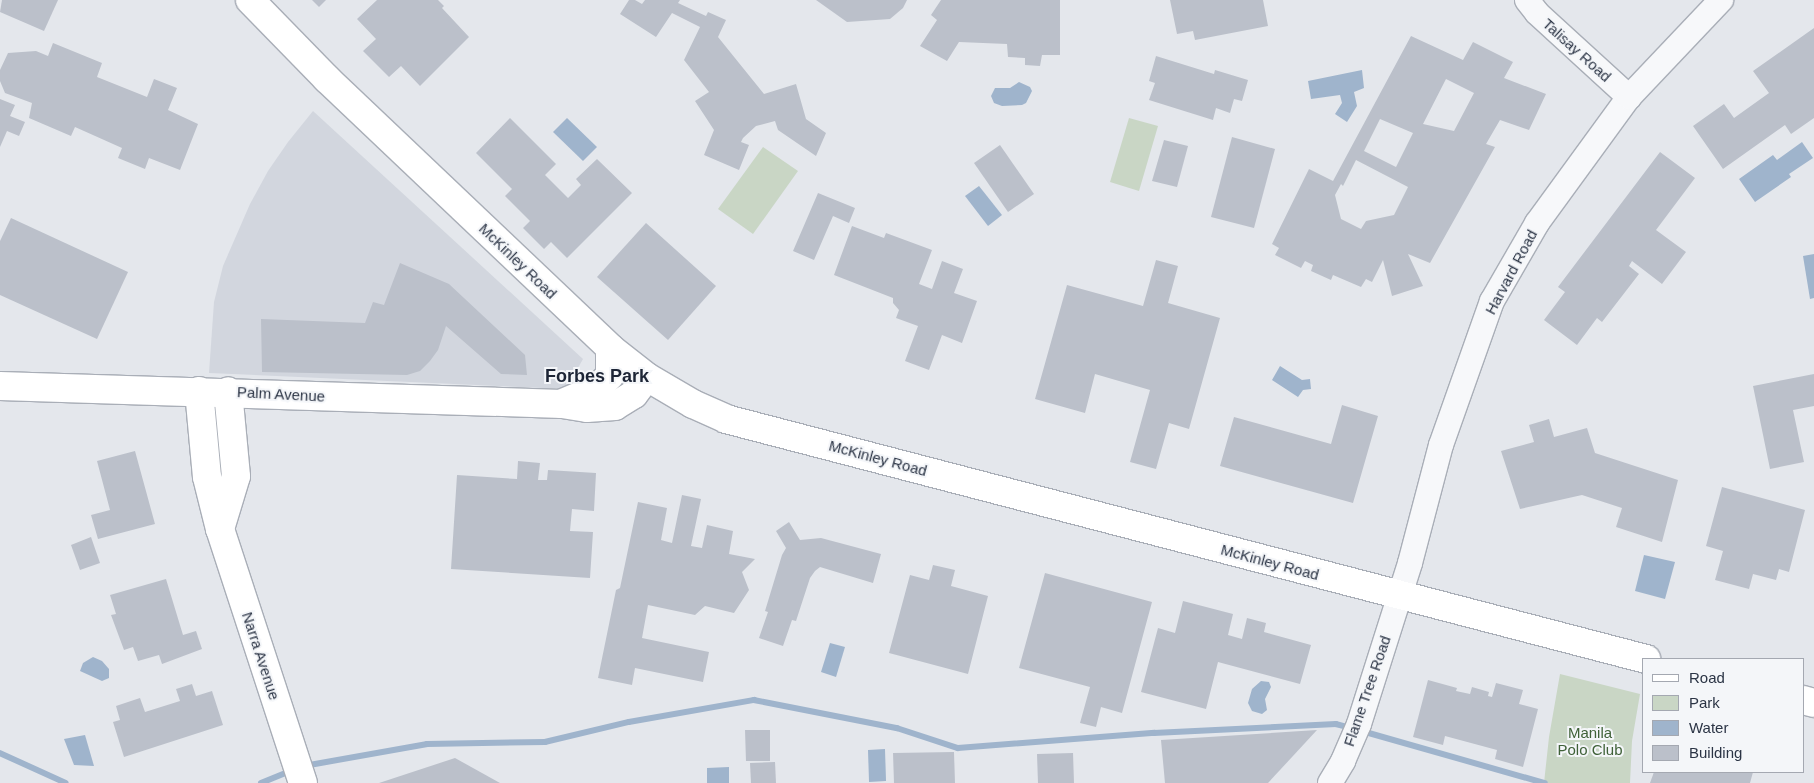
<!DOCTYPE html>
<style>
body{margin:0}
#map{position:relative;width:1814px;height:783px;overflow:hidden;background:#e4e7ec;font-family:Arial,sans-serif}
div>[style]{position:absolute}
.built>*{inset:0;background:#d2d6de}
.green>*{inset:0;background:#c9d6c5}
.water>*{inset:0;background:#9fb4cc}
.stream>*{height:5.5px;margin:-2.75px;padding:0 2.75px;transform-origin:2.75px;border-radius:2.75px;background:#9fb4cc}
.building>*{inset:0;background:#bbc0ca}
.roads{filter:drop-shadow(1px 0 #a9aeb7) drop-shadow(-1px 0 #a9aeb7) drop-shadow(0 1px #a9aeb7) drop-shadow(0 -1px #a9aeb7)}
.street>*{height:24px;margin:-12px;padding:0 12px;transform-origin:12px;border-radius:12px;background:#f7f8fa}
.secondary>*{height:28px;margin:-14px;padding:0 14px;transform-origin:14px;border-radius:14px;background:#fff}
span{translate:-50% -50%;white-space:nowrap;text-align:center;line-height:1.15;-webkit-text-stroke:4px #f4f6f9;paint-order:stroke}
.street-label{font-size:15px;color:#2b3445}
.park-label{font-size:15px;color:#3f6138}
.quarter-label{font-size:18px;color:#1d2536;font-weight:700}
.legend{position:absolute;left:1642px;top:658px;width:162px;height:115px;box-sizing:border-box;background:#f4f6f9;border:1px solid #a4a8b1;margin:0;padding:6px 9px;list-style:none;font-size:15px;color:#2b3445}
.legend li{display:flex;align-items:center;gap:10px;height:25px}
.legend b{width:25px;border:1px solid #a4a8b1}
</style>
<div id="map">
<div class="built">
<i style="clip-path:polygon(313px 111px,583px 359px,566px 389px,209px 373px,214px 302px,223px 266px,250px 204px,268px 171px,288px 142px)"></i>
</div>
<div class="green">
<i style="clip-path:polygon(1129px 118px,1158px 126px,1139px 191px,1110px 182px)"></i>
<i style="clip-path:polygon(763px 147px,798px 171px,753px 234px,718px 209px)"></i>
<i style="clip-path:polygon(1560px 674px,1640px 694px,1632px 741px,1630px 783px,1544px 783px,1549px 737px)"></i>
</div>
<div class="water">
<i style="clip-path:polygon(1362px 70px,1364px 88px,1354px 92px,1357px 106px,1347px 122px,1335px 114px,1342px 103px,1340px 95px,1311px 99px,1308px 81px)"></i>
<i style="clip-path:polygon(1019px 82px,1030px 87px,1032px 91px,1026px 103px,1022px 105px,1002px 106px,994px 103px,991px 96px,995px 88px,1010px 88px)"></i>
<i style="clip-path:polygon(567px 118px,597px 147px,583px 161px,553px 132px)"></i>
<i style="clip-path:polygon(1802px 142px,1813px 158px,1789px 174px,1791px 177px,1755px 202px,1739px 179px,1773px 155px,1777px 160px)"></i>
<i style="clip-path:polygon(979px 186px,1002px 215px,988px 226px,965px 196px)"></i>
<i style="clip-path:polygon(1814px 254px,1814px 298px,1810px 299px,1803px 256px)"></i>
<i style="clip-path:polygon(1280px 366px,1302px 380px,1310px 379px,1311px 389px,1303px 390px,1298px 397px,1272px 380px)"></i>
<i style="clip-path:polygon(1644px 555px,1675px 562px,1665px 599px,1635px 591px)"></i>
<i style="clip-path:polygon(830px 643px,845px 647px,836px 677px,821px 672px)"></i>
<i style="clip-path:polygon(93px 657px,102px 661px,109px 669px,109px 678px,102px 681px,80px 671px,83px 663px)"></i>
<i style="clip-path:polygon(1261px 681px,1269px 682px,1271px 687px,1265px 699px,1267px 710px,1262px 714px,1252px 711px,1248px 703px,1252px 689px)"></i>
<i style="clip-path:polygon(85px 735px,94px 766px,74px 765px,64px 739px)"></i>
<i style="clip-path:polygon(885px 749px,886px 781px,869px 782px,868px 750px)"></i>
<i style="clip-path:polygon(729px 767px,729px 783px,707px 783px,707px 768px)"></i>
</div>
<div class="stream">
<i style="left:1362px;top:731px;width:190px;rotate:15.9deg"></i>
<i style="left:0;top:753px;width:72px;rotate:24.4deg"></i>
<i style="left:304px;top:766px;width:125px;rotate:-10.1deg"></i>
<i style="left:427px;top:744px;width:118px;rotate:-1deg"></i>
<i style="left:545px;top:742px;width:86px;rotate:-13.4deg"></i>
<i style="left:629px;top:722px;width:127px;rotate:-10deg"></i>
<i style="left:754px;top:700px;width:146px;rotate:11.1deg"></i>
<i style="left:897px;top:728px;width:64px;rotate:18.2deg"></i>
<i style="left:958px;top:748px;width:197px;rotate:-4.4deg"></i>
<i style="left:1154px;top:733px;width:182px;rotate:-2.8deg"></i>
<i style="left:1336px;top:724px;width:8px;rotate:14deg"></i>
<i style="left:261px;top:783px;width:32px;rotate:-22deg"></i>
</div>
<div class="building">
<i style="clip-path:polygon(2px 0,58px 0,44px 31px,0 12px)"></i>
<i style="clip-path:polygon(312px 0,326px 0,319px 7px)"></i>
<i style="clip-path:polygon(377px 0,438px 0,444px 6px,442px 8px,469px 37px,420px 86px,401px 66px,389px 77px,363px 51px,376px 39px,357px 19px)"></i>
<i style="clip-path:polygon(629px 0,635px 0,642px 4px,645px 0,680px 0,678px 3px,706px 16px,708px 12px,726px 20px,718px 37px,764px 94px,796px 84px,806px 119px,826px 133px,816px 156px,778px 130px,775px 121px,756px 126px,743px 138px,741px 142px,749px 145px,739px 170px,704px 155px,714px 130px,695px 101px,709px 92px,684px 60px,700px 27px,672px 13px,656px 37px,620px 14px)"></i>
<i style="clip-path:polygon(816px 0,907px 0,903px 8px,890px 19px,847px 22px)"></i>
<i style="clip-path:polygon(941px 0,1060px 0,1060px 55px,1042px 55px,1040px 66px,1025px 65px,1025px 58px,1008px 57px,1007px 44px,959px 42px,947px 61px,920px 46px,937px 20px,931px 15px)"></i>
<i style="clip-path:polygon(1170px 0,1263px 0,1268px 26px,1195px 40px,1193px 31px,1177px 34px)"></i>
<i style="clip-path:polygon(1814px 28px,1814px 118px,1791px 134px,1785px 125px,1723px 169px,1693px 126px,1724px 104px,1734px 118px,1769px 93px,1753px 71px)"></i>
<i style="clip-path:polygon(evenodd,1411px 36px,1463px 60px,1473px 42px,1513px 62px,1504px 78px,1546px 94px,1529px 130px,1500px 120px,1486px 144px,1495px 147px,1430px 263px,1408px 254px,1423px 286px,1392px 296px,1383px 260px,1372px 282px,1366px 279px,1361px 287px,1333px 275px,1331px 280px,1311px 271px,1313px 265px,1305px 261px,1301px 268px,1275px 255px,1279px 248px,1272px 244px,1309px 169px,1333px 181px,1411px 36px,1446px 79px,1474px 93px,1454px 131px,1423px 124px,1446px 79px,1411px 36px,1380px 119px,1413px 133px,1396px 167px,1364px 151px,1380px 119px,1411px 36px,1356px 160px,1408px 187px,1394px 215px,1366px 221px,1361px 229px,1341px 219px,1335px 195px,1341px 184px,1343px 186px,1356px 160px)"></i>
<i style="clip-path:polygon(53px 43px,102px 63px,97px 77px,147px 97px,154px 79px,177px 88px,168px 110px,198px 124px,180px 170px,149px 158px,145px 169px,118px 158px,122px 148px,75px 127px,71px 136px,29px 118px,32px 103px,5px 93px,0 81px,0 70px,8px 53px,36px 51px,48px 56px)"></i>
<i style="clip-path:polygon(1156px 56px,1214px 74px,1215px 70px,1248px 80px,1242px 101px,1234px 99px,1230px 113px,1216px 108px,1213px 120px,1149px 100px,1155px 83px,1149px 81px)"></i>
<i style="clip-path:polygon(0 99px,15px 105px,10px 116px,25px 122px,19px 136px,7px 131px,0 147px)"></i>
<i style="clip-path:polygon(510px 118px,556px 164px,545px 175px,568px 198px,581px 185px,576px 179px,597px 159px,632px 193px,567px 258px,551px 242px,544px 249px,523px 228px,530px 221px,505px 196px,512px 189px,476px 153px)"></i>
<i style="clip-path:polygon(1232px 137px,1275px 149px,1254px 228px,1211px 217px)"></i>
<i style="clip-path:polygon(1164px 140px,1188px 146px,1177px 187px,1152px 181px)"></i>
<i style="clip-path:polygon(1000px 145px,1034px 194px,1008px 212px,974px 163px)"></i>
<i style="clip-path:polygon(1660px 152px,1695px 178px,1656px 230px,1686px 252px,1662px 284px,1632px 261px,1629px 266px,1639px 274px,1602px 322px,1597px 318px,1577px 345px,1544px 320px,1565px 292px,1558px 287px)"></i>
<i style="clip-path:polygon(818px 193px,855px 208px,849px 223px,833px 216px,814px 260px,793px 251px)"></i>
<i style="clip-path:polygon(11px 218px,128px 272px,97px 339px,0 295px,0 241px)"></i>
<i style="clip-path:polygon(646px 223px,716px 286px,668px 340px,597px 277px)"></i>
<i style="clip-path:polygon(852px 226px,884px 238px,886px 233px,932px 250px,919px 284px,932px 289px,942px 261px,963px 269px,954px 293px,977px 301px,962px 343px,942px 335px,929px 370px,905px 361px,918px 326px,896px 318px,899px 310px,893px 303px,893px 298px,834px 275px)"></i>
<i style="clip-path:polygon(1156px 260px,1178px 266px,1168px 303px,1220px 318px,1189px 429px,1169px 423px,1156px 469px,1130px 462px,1150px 390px,1095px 374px,1085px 413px,1035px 399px,1067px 285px,1143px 306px)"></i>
<i style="clip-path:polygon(400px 263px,449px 284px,525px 355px,527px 375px,501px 374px,446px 326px,438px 350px,430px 361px,420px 371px,407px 375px,262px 372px,261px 319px,365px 323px,373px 302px,384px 305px)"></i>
<i style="clip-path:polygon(1814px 374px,1814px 406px,1793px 410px,1804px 462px,1770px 469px,1753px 386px)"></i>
<i style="clip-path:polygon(1342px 405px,1378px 416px,1353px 503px,1220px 466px,1234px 417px,1331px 444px)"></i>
<i style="clip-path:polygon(1549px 419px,1554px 437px,1587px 428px,1595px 453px,1678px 480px,1662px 542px,1616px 527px,1622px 508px,1582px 495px,1520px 509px,1501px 451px,1534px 442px,1529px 425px)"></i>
<i style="clip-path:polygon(135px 451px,155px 524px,98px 539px,91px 515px,110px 510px,97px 461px)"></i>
<i style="clip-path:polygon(518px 461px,540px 463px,538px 480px,547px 480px,548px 470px,596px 473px,594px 511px,572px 509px,570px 531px,593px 532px,590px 578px,451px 569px,457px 475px,517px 479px)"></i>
<i style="clip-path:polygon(1722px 487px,1805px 510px,1789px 572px,1779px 569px,1776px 580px,1753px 574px,1749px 589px,1715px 580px,1723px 551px,1706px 546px)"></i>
<i style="clip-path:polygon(682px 495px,701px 499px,691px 546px,702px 548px,707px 525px,733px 531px,729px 554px,755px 559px,742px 572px,749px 590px,734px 613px,705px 606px,695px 615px,648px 605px,642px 638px,709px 652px,703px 682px,635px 668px,632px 685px,598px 678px,616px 590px,620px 588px,638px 502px,667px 508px,661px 540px,672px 543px)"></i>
<i style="clip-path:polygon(789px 522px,800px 540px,821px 538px,881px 554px,873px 583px,820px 567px,815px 571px,810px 578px,796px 621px,792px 620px,783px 646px,759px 638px,768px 612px,765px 611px,782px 555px,786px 548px,776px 531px)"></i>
<i style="clip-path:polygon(91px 537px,100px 563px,80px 570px,71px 545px)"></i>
<i style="clip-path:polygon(933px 565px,955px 570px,951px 586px,988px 596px,968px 674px,889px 653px,910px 575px,929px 580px)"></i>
<i style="clip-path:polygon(1045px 573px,1152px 602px,1122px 713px,1101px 707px,1096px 727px,1080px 723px,1090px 687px,1019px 668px)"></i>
<i style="clip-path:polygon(166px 579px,183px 635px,196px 631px,202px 649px,162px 664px,159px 655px,138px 661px,133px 647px,124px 650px,111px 615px,116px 614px,110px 595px)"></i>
<i style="clip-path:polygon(1183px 601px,1233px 614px,1228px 635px,1242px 639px,1247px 618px,1266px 623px,1264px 632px,1311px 645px,1300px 684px,1218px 662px,1206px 709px,1141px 692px,1158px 628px,1175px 633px)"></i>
<i style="clip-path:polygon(1428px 680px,1457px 688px,1456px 691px,1470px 694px,1472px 687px,1489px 692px,1488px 696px,1492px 697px,1496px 683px,1523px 690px,1519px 704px,1538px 709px,1523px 767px,1495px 759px,1497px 750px,1445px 736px,1443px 745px,1413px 737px)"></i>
<i style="clip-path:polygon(192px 684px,196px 696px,212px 691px,223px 725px,124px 757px,113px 722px,120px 720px,116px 706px,140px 698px,145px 712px,180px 701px,176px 689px)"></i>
<i style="clip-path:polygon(745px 730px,770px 730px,770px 761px,746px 761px)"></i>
<i style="clip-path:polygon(1317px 730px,1268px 783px,1165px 783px,1161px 740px)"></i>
<i style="clip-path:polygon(954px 752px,955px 783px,894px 783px,893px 753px)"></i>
<i style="clip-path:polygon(1073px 753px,1074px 783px,1038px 783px,1037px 754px)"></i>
<i style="clip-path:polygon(455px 758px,500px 783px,379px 783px)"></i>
<i style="clip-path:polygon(775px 762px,776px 783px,751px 783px,750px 763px)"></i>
<i style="clip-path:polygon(1654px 772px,1753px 772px,1750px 783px,1650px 783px)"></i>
</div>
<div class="roads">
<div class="street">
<i style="left:1527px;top:0;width:16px;rotate:52deg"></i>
<i style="left:1537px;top:13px;width:125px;rotate:42.4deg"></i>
<i style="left:1330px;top:783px;width:26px;rotate:-59deg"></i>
<i style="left:1343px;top:761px;width:40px;rotate:-66.6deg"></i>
<i style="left:1359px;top:724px;width:169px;rotate:-72.4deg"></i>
<i style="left:1410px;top:563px;width:122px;rotate:-75.3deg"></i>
<i style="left:1441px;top:445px;width:153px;rotate:-70.5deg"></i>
<i style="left:1492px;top:301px;width:90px;rotate:-60deg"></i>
<i style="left:1537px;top:223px;width:156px;rotate:-53.9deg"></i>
<i style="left:1629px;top:97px;width:134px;rotate:-46.5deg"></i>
</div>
<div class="secondary">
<i style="left:250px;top:0;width:110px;rotate:45.7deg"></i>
<i style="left:327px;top:79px;width:390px;rotate:43.5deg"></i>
<i style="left:610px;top:348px;width:47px;rotate:38.1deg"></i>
<i style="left:647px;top:377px;width:53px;rotate:30.4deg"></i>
<i style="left:693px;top:404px;width:36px;rotate:24deg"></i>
<i style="left:726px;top:419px;width:951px;rotate:14.62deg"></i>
<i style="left:0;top:386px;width:562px;rotate:1.83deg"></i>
<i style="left:562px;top:404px;width:25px;rotate:9deg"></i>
<i style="left:587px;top:408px;width:28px;rotate:-4deg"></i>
<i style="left:615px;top:406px;width:22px;rotate:-32deg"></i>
<i style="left:634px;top:394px;width:21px;rotate:-53deg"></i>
<i style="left:199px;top:391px;width:86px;rotate:84.7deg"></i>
<i style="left:207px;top:477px;width:54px;rotate:76deg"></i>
<i style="left:220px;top:529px;width:267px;rotate:71.9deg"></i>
<i style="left:563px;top:403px;width:38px;rotate:-23deg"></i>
<i style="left:598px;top:388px;width:18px;rotate:-47deg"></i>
<i style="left:610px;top:375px;width:27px;rotate:-90deg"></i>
<i style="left:220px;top:529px;width:55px;rotate:-73.2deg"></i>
<i style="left:236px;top:476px;width:85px;rotate:-95.4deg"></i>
<i style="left:1803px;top:700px;width:11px;rotate:15deg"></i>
</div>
</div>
<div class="street-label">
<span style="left:1577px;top:50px;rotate:42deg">Talisay Road</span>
<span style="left:518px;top:261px;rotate:44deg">McKinley Road</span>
<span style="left:1511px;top:272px;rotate:-62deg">Harvard Road</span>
<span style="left:281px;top:394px;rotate:3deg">Palm Avenue</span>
<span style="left:878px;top:458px;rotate:15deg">McKinley Road</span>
<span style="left:1270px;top:562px;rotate:15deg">McKinley Road</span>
<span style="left:261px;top:656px;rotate:72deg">Narra Avenue</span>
<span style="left:1367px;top:691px;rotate:-71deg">Flame Tree Road</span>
</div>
<div class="park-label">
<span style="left:1590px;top:741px">Manila<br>Polo Club</span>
</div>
<div class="quarter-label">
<span style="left:597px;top:376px">Forbes Park</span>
</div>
<ul class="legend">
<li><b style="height:6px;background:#fff"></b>Road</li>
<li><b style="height:14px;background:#c9d6c5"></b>Park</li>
<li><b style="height:14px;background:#9fb4cc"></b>Water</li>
<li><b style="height:14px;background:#bbc0ca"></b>Building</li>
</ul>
</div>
